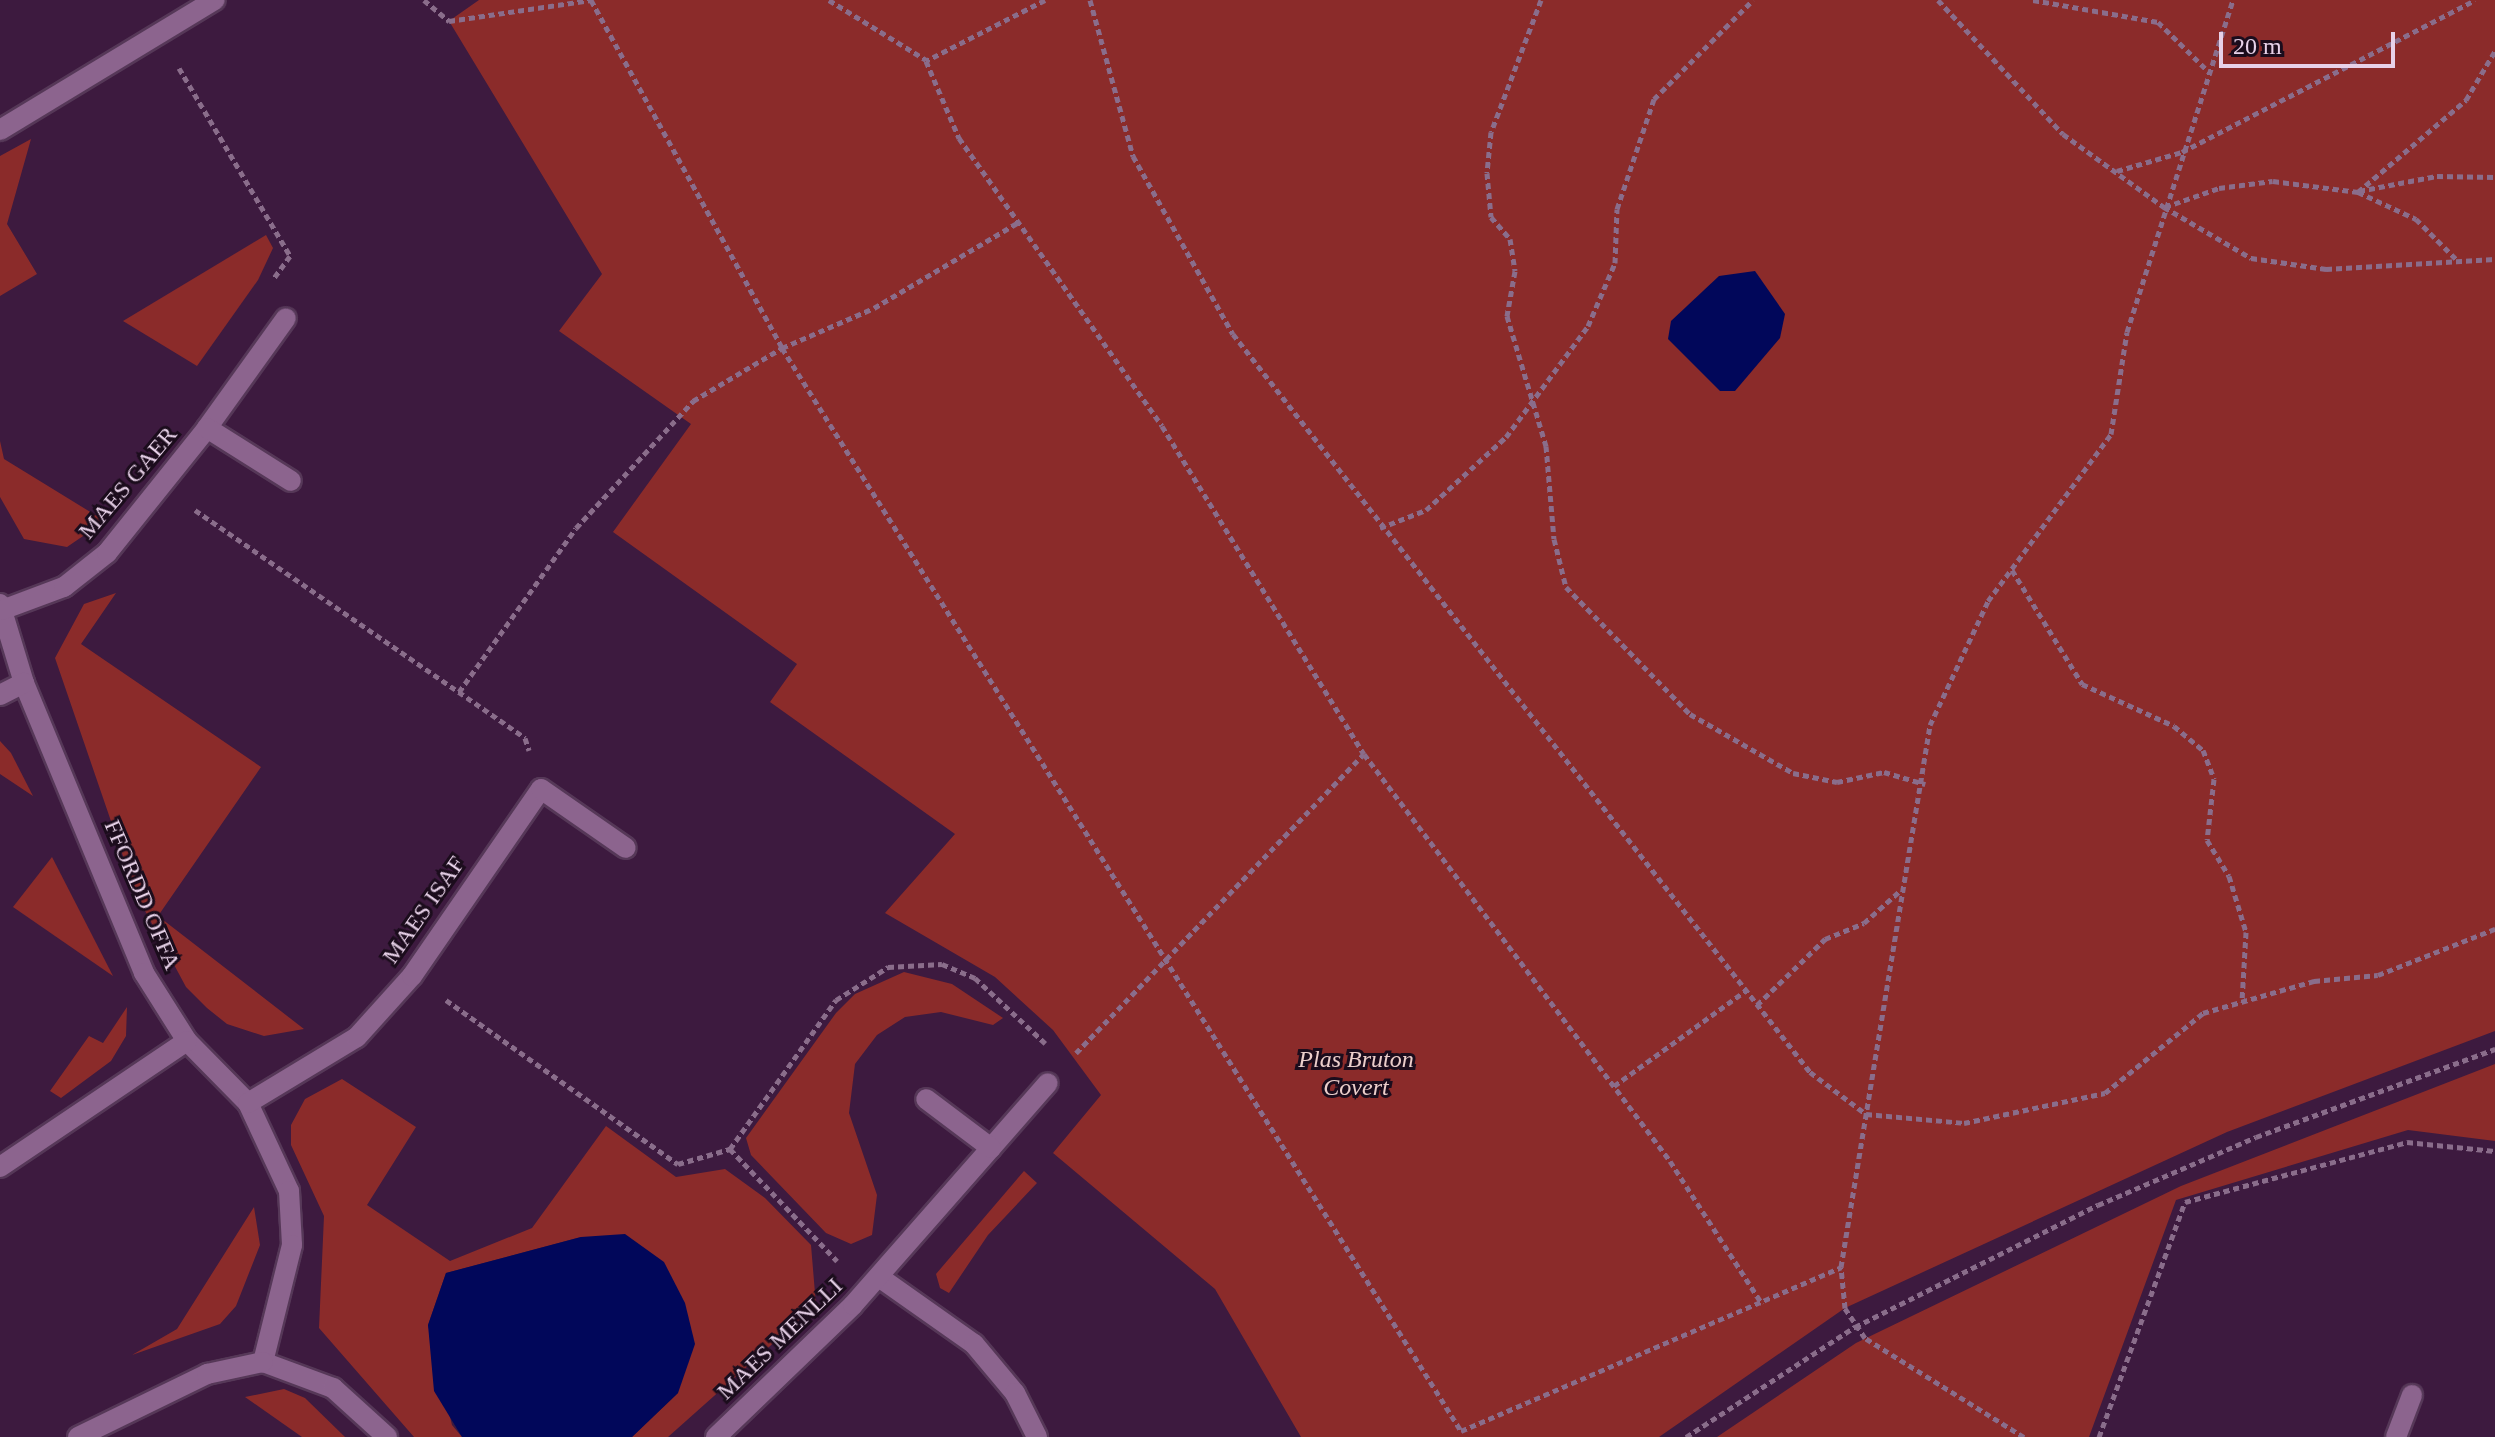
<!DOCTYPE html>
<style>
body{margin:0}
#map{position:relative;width:2495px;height:1437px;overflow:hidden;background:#3d1a3f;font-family:"Times New Roman",serif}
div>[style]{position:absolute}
.green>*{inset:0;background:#8b2b2a}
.water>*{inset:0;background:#01075a}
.path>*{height:5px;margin-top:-2.5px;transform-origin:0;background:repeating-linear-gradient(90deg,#8a6d8b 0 6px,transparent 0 10px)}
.roads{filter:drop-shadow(2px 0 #563858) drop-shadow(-2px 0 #563858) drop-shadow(0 2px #563858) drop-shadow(0 -2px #563858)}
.minor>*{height:20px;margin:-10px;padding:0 10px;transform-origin:10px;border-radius:10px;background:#8c648e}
span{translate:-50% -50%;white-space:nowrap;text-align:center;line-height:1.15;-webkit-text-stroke:6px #1b0c1c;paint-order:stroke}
.street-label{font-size:24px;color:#e7d1e8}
.park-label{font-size:24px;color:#eccecb;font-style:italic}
.scale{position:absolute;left:2219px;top:32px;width:176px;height:36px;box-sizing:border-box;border:4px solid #e7d1e8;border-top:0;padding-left:10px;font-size:24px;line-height:28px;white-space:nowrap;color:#e7d1e8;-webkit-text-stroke:6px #1b0c1c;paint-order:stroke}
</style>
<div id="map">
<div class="green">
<i style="clip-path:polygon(479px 0,2495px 0,2495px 1031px,2227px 1132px,1845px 1308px,1659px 1437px,1301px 1437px,1215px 1289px,1053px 1153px,1101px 1095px,1053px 1030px,995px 977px,885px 913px,955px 834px,770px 702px,797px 664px,613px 532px,691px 424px,559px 331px,602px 274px,449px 21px)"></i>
<i style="clip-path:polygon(31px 139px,7px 224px,37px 274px,0 296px,0 156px)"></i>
<i style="clip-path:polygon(266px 235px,273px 248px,258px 280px,197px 366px,123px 321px)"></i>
<i style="clip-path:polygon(0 441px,4px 459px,105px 521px,67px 547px,24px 539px,0 497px)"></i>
<i style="clip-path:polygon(116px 593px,81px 644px,261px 767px,158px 916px,304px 1029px,264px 1036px,227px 1024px,207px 1008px,186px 987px,136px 894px,55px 658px,84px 604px)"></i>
<i style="clip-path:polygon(0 741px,11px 753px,33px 796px,0 774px)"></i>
<i style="clip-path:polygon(52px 857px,113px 976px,13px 907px)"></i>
<i style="clip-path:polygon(904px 972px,952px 984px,1003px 1018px,993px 1025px,941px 1012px,905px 1017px,877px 1035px,855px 1064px,849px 1113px,877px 1195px,872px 1235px,851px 1244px,826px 1233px,751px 1155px,746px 1138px,836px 1013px,855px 994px)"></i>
<i style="clip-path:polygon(127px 1007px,126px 1036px,111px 1061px,61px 1098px,50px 1091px,89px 1036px,103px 1043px)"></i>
<i style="clip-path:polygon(2495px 1064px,2495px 1141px,2408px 1130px,2176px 1200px,2089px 1437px,1717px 1437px,1856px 1343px,2181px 1186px)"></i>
<i style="clip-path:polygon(342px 1079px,416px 1127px,367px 1205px,450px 1261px,532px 1228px,606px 1126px,676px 1177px,725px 1169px,765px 1198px,811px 1245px,816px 1305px,668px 1437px,632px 1437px,678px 1393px,581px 1237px,446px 1273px,428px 1325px,452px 1425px,462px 1437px,414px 1437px,319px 1328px,324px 1216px,291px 1145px,291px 1125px,305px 1099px)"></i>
<i style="clip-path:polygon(1024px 1171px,1037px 1183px,988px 1235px,949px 1293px,940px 1288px,936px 1274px)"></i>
<i style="clip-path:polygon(254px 1207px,260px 1245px,236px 1306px,220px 1324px,132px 1355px,177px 1329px)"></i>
<i style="clip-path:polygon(284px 1389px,305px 1398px,345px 1437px,302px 1437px,245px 1397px)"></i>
</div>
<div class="water">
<i style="clip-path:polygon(1755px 271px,1785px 314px,1780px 338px,1735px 391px,1720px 391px,1668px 339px,1671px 321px,1719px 276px)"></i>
<i style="clip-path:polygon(625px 1234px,664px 1262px,685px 1303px,695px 1344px,678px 1393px,632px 1437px,462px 1437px,434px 1391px,428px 1325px,446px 1273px,581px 1237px)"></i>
</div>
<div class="path">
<i style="left:424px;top:0;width:33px;rotate:40deg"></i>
<i style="left:449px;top:21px;width:145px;rotate:-8.4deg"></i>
<i style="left:591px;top:0;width:397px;rotate:61.2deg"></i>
<i style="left:782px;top:348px;width:1278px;rotate:57.91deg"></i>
<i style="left:1461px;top:1431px;width:414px;rotate:-23.3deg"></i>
<i style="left:829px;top:0;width:114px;rotate:31.7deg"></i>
<i style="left:1045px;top:0;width:134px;rotate:152.9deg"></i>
<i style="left:926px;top:61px;width:84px;rotate:66.8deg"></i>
<i style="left:959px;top:138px;width:352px;rotate:54.8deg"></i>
<i style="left:1162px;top:426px;width:385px;rotate:58.4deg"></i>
<i style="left:1364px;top:754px;width:509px;rotate:53.06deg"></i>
<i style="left:1670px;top:1161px;width:170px;rotate:57.2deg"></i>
<i style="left:1090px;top:0;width:162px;rotate:74.6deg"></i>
<i style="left:1133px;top:156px;width:204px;rotate:60.7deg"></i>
<i style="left:1233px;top:334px;width:937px;rotate:51.98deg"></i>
<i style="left:1810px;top:1072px;width:70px;rotate:36.9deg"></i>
<i style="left:1866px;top:1114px;width:98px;rotate:5.2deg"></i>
<i style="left:1964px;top:1123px;width:144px;rotate:-12deg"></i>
<i style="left:2105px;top:1093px;width:127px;rotate:-39.2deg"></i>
<i style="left:2203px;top:1013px;width:116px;rotate:-16.1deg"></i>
<i style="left:2314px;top:981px;width:64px;rotate:-5.4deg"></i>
<i style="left:2378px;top:975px;width:126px;rotate:-21.5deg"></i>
<i style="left:1541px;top:0;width:141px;rotate:110.7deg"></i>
<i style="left:1491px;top:132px;width:41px;rotate:95.6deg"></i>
<i style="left:1487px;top:173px;width:44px;rotate:84.8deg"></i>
<i style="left:1491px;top:217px;width:29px;rotate:49deg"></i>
<i style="left:1510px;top:239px;width:32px;rotate:81deg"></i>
<i style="left:1515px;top:271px;width:46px;rotate:100.1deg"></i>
<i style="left:1507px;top:316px;width:136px;rotate:73.3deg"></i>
<i style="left:1546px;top:446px;width:93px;rotate:85.1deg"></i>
<i style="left:1554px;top:539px;width:49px;rotate:76deg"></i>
<i style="left:1566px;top:587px;width:177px;rotate:45.7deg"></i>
<i style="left:1690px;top:714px;width:119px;rotate:29.8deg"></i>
<i style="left:1793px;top:773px;width:45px;rotate:11.6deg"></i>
<i style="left:1837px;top:782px;width:48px;rotate:-12deg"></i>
<i style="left:1884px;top:772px;width:43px;rotate:16.3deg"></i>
<i style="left:1938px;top:0;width:183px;rotate:47deg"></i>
<i style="left:2063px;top:134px;width:125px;rotate:35.9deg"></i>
<i style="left:2164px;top:207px;width:101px;rotate:30.4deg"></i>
<i style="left:2251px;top:258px;width:76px;rotate:8.3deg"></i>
<i style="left:2326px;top:269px;width:169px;rotate:-3.4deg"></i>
<i style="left:2033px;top:0;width:127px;rotate:10deg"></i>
<i style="left:2158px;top:22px;width:71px;rotate:44.4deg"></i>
<i style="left:179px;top:68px;width:218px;rotate:59.4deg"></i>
<i style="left:290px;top:256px;width:27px;rotate:126deg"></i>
<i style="left:2117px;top:171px;width:68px;rotate:-16.3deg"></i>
<i style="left:2182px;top:152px;width:330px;rotate:-27.4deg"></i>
<i style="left:2359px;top:191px;width:79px;rotate:-10.9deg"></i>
<i style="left:2437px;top:176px;width:58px;rotate:1deg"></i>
<i style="left:2358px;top:192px;width:142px;rotate:-40.4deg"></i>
<i style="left:2466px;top:100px;width:57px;rotate:-59.4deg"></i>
<i style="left:2165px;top:207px;width:57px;rotate:-19.4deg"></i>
<i style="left:2219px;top:188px;width:54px;rotate:-7.4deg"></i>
<i style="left:2273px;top:181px;width:86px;rotate:7.4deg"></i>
<i style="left:2358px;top:192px;width:64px;rotate:25deg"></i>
<i style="left:2416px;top:219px;width:58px;rotate:45deg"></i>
<i style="left:195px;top:510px;width:401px;rotate:34.6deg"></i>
<i style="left:525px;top:738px;width:13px;rotate:72deg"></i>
<i style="left:1380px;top:528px;width:49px;rotate:-21.4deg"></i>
<i style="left:1426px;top:510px;width:108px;rotate:-42.4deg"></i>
<i style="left:1506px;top:437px;width:138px;rotate:-53.5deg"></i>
<i style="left:1588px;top:326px;width:69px;rotate:-66.8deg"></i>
<i style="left:1615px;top:263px;width:54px;rotate:-87.9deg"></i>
<i style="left:1617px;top:209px;width:116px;rotate:-71.4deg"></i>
<i style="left:1654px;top:99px;width:140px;rotate:-45deg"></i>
<i style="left:2012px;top:570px;width:134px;rotate:58.4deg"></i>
<i style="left:2082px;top:684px;width:101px;rotate:24.5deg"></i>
<i style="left:2174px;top:726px;width:38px;rotate:40deg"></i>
<i style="left:2203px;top:750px;width:31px;rotate:69deg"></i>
<i style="left:2214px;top:779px;width:61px;rotate:96.5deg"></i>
<i style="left:2207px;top:840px;width:42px;rotate:58.6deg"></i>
<i style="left:2229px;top:876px;width:59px;rotate:73.1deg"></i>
<i style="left:2246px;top:932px;width:70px;rotate:93.3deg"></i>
<i style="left:459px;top:692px;width:201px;rotate:-54.5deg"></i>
<i style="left:576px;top:528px;width:173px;rotate:-47.3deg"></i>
<i style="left:693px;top:401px;width:104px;rotate:-30.8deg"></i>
<i style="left:782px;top:348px;width:100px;rotate:-23.5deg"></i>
<i style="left:874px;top:308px;width:169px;rotate:-30.7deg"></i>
<i style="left:446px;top:1000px;width:284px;rotate:35.3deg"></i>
<i style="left:678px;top:1164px;width:54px;rotate:-16.1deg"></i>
<i style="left:730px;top:1149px;width:155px;rotate:46.3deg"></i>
<i style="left:1757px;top:1005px;width:95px;rotate:-44.1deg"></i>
<i style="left:1825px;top:939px;width:42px;rotate:-22.3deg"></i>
<i style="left:1864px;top:923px;width:50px;rotate:-41.7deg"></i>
<i style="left:1076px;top:1053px;width:415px;rotate:-46.1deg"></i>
<i style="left:1614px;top:1086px;width:162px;rotate:-35.9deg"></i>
<i style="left:730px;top:1149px;width:183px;rotate:-54.6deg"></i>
<i style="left:836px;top:1000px;width:62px;rotate:-32.4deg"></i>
<i style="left:888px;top:967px;width:54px;rotate:-3.2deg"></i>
<i style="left:942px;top:964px;width:36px;rotate:23deg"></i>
<i style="left:975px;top:978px;width:96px;rotate:42.9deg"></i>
<i style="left:1686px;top:1437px;width:202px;rotate:-33.1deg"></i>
<i style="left:1855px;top:1327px;width:272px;rotate:-26.7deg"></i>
<i style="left:2098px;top:1205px;width:172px;rotate:-23.3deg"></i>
<i style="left:2256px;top:1137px;width:255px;rotate:-20.2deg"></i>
<i style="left:2024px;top:1437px;width:187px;rotate:-148.1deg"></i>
<i style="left:1865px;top:1338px;width:36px;rotate:-124deg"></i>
<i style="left:1845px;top:1308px;width:41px;rotate:-95.6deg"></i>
<i style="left:1841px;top:1267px;width:549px;rotate:-80.67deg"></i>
<i style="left:1930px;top:725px;width:137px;rotate:-64.9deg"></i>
<i style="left:1988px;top:601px;width:207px;rotate:-53.6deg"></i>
<i style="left:2111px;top:434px;width:103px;rotate:-81.1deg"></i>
<i style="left:2127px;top:332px;width:349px;rotate:-72.3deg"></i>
<i style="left:2099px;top:1437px;width:250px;rotate:-69.9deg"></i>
<i style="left:2185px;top:1202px;width:230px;rotate:-15.1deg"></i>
<i style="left:2407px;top:1142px;width:88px;rotate:5.8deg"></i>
</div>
<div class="roads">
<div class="minor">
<i style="left:0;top:130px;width:251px;rotate:-31.2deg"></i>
<i style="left:207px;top:428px;width:135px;rotate:-54.3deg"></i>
<i style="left:0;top:604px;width:83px;rotate:73.1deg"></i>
<i style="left:24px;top:683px;width:314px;rotate:67.5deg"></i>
<i style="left:144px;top:973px;width:80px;rotate:57.7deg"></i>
<i style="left:187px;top:1041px;width:87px;rotate:45.5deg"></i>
<i style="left:248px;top:1103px;width:97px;rotate:65deg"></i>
<i style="left:289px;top:1191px;width:54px;rotate:86.8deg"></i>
<i style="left:292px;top:1245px;width:121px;rotate:103.9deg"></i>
<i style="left:263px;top:1362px;width:75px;rotate:20.4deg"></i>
<i style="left:333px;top:1388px;width:73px;rotate:42.2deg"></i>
<i style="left:2px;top:610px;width:66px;rotate:-20.4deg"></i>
<i style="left:64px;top:587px;width:55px;rotate:-38.3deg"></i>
<i style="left:107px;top:553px;width:160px;rotate:-51.3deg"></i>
<i style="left:207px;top:428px;width:99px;rotate:32.2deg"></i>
<i style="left:0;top:695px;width:27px;rotate:-27deg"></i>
<i style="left:248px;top:1103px;width:127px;rotate:-31.2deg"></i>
<i style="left:357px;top:1037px;width:82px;rotate:-48deg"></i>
<i style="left:412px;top:976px;width:227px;rotate:-55.4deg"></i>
<i style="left:541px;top:789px;width:103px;rotate:34.8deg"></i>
<i style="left:991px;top:1148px;width:86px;rotate:-48.8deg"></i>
<i style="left:0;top:1167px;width:225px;rotate:-34deg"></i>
<i style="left:879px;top:1277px;width:116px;rotate:35.2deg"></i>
<i style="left:974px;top:1344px;width:64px;rotate:50.1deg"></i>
<i style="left:1015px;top:1393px;width:49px;rotate:63.4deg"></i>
<i style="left:78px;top:1437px;width:144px;rotate:-26deg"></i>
<i style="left:207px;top:1374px;width:57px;rotate:-12.1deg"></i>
<i style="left:716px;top:1437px;width:190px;rotate:-43.9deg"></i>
<i style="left:853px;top:1305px;width:209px;rotate:-48.7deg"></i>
<i style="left:991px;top:1148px;width:81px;rotate:-143deg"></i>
<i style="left:2396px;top:1437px;width:45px;rotate:-69.1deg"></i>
</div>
</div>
<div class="street-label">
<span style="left:128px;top:483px;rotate:-50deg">MAES GAER</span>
<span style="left:142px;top:895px;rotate:67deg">FFORDD OFFA</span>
<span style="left:424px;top:910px;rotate:-55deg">MAES ISAF</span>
<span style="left:780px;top:1339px;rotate:-44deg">MAES MENLLI</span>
</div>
<div class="park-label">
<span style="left:1356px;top:1074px">Plas Bruton<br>Covert</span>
</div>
<div class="scale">20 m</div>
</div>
